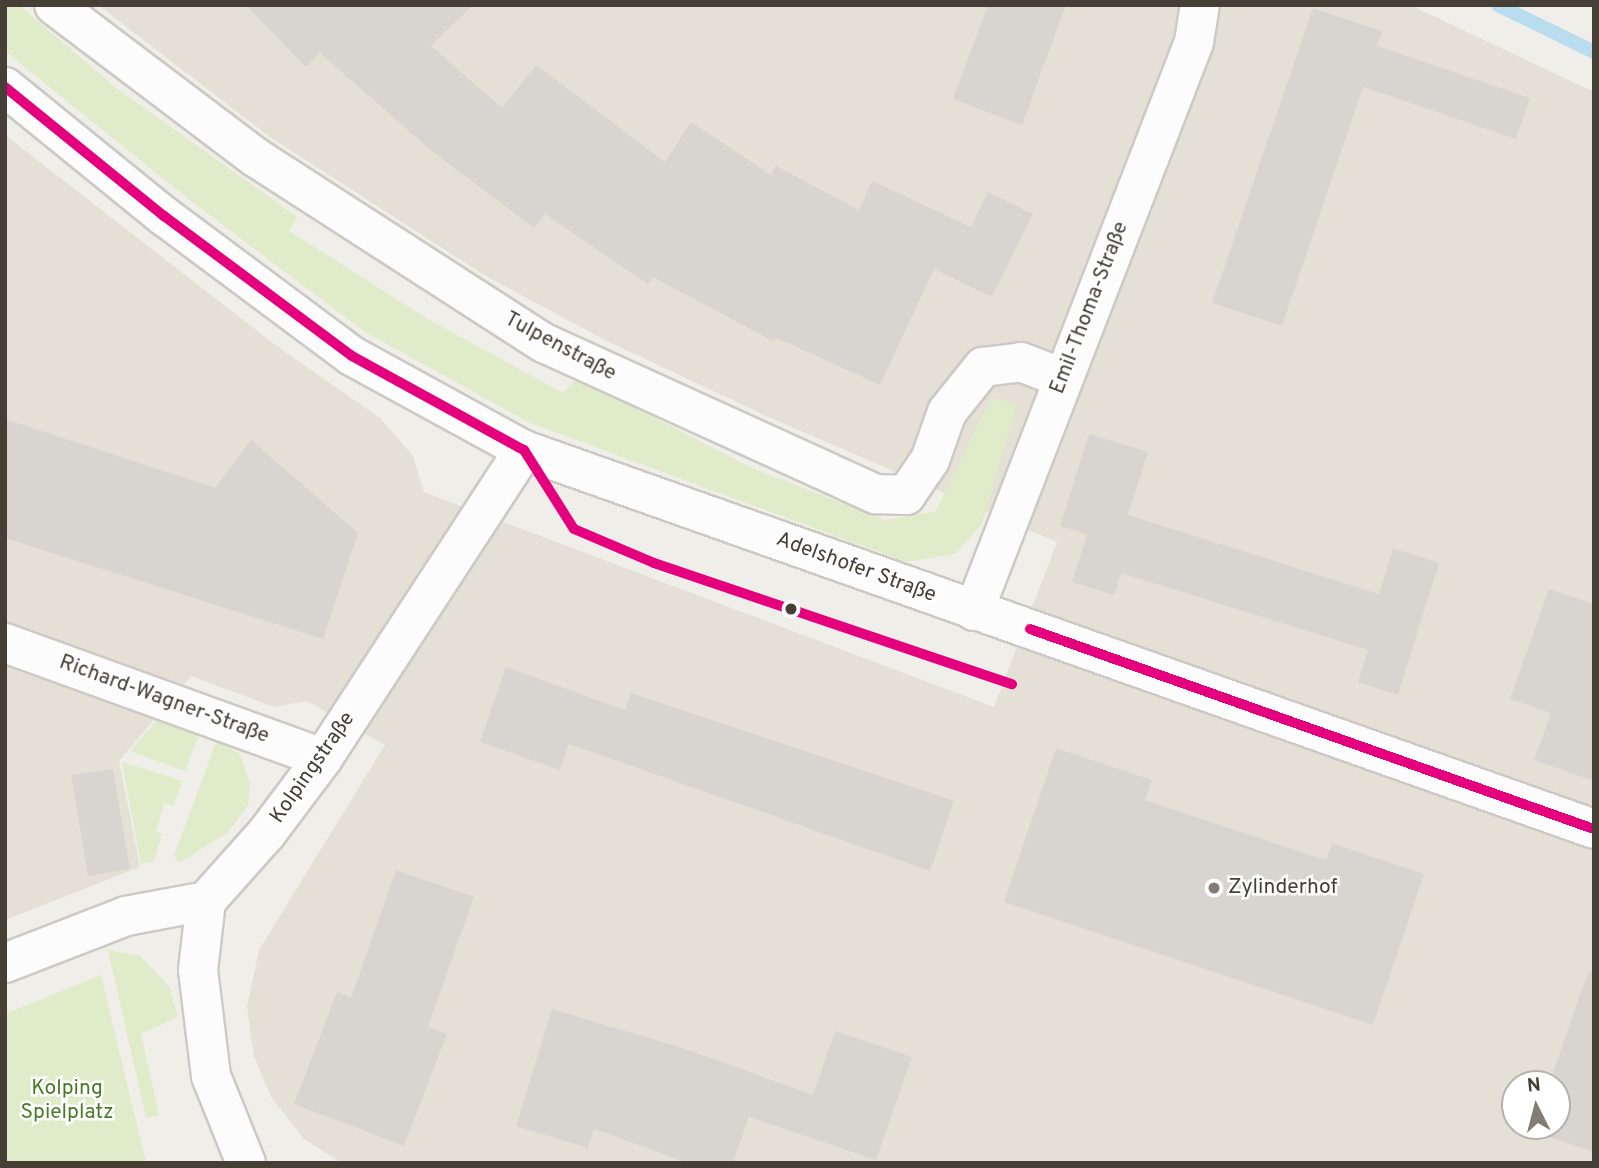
<!DOCTYPE html>
<meta charset="utf-8">
<style>
body{margin:0}
#map{position:relative;width:1599px;height:1168px;overflow:hidden;background:#f0eee9;font-family:Overpass,sans-serif}
div>[style]{position:absolute}
.residential>*{inset:0;background:#e5e0d6}
.green>*{inset:0;background:#dfebc9}
.stream>*{height:14px;margin:-7px;padding:0 7px;transform-origin:7px;border-radius:7px;background:#b9dcef}
.building>*{inset:0;background:#d8d5d0}
.roads{filter:drop-shadow(2px 0 #cdcac5) drop-shadow(-2px 0 #cdcac5) drop-shadow(0 2px #cdcac5) drop-shadow(0 -2px #cdcac5)}
.minor>*{height:38px;margin:-19px;padding:0 19px;transform-origin:19px;border-radius:19px;background:#fdfcfc}
.bus-1>*{height:10px;margin:-5px;padding:0 5px;transform-origin:5px;border-radius:5px;background:#e5007d}
.dots>*{width:19px;height:19px;translate:-50% -50%;box-sizing:border-box;border:4px solid #fff;border-radius:50%}
span{translate:-50% -50%;white-space:nowrap;text-align:center;line-height:1.15;-webkit-text-stroke:5px #fff;paint-order:stroke}
.street-label{font-size:21px;color:#463f35}
.poi-label{font-size:21px;color:#463f35}
.left{translate:0 -50%;text-align:left}
.park-label{font-size:21px;color:#4a7a27}
.frame{position:absolute;inset:0;border:7px solid #463f35;pointer-events:none}
.north{position:absolute;left:1501px;top:1070px;width:70px;height:70px;box-sizing:border-box;background:#fff;border:2px solid #b5b2ae;border-radius:50%;rotate:354deg;font-size:19px;font-weight:700;line-height:28px;text-align:center;color:#463f35}
.north::after{content:'';display:block;margin:auto;width:24px;height:32px;background:#827c74;clip-path:polygon(50% 0,100% 100%,50% 72%,0 100%)}
</style>
<div id="map">
<div class="residential">
<i style="clip-path:polygon(evenodd,98px 5px,1410px 5px,1594px 92px,1594px 1163px,342px 1163px,304px 1139px,271px 1097px,254px 1056px,247px 1007px,259px 950px,385px 745px,307px 701px,274px 707px,191px 676px,119px 761px,140px 867px,5px 920px,5px 135px,278px 347px,380px 418px,413px 456px,424px 492px,994px 707px,1057px 542px,764px 415px,607px 341px,484px 275px,270px 137px,98px 5px,1515px 1084px,1557px 1084px,1557px 1126px,1515px 1126px,1515px 1084px)"></i>
</div>
<div class="green">
<i style="clip-path:polygon(5px 5px,19px 5px,115px 87px,297px 217px,289px 231px,426px 318px,563px 393px,577px 378px,752px 468px,885px 520px,936px 511px,991px 398px,1017px 404px,982px 524px,955px 554px,906px 562px,528px 422px,365px 332px,187px 198px,5px 51px)"></i>
<i style="clip-path:polygon(157px 720px,199px 733px,185px 771px,130px 751px)"></i>
<i style="clip-path:polygon(217px 740px,240px 754px,250px 784px,248px 805px,227px 833px,179px 863px,174px 855px)"></i>
<i style="clip-path:polygon(122px 762px,182px 781px,173px 806px,164px 803px,156px 832px,162px 834px,154px 861px,141px 864px)"></i>
<i style="clip-path:polygon(108px 950px,140px 956px,169px 986px,178px 1017px,141px 1034px,159px 1115px,146px 1118px)"></i>
<i style="clip-path:polygon(101px 975px,146px 1163px,5px 1163px,5px 1014px)"></i>
</div>
<div class="stream">
<i style="left:1498px;top:5px;width:107px;rotate:26.1deg"></i>
</div>
<div class="building">
<i style="clip-path:polygon(246px 5px,473px 5px,431px 46px,502px 108px,536px 65px,665px 162px,691px 122px,771px 175px,776px 166px,859px 210px,872px 181px,971px 227px,988px 192px,1033px 214px,992px 297px,934px 269px,880px 385px,775px 337px,773px 341px,653px 277px,648px 284px,545px 214px,534px 228px,433px 152px,320px 53px,306px 67px)"></i>
<i style="clip-path:polygon(988px 5px,1066px 5px,1022px 125px,953px 99px)"></i>
<i style="clip-path:polygon(1313px 8px,1382px 31px,1377px 46px,1530px 98px,1516px 139px,1363px 87px,1282px 326px,1212px 303px)"></i>
<i style="clip-path:polygon(5px 419px,215px 488px,251px 440px,358px 533px,323px 639px,5px 538px)"></i>
<i style="clip-path:polygon(1089px 434px,1148px 452px,1128px 515px,1379px 594px,1393px 548px,1439px 563px,1398px 695px,1358px 682px,1368px 650px,1121px 573px,1114px 595px,1072px 582px,1087px 534px,1060px 526px)"></i>
<i style="clip-path:polygon(1549px 589px,1594px 604px,1594px 781px,1534px 760px,1551px 713px,1510px 699px)"></i>
<i style="clip-path:polygon(506px 667px,625px 710px,631px 693px,954px 801px,930px 871px,569px 744px,560px 770px,480px 742px)"></i>
<i style="clip-path:polygon(1056px 748px,1152px 780px,1145px 800px,1326px 860px,1332px 843px,1424px 874px,1373px 1025px,1004px 902px)"></i>
<i style="clip-path:polygon(113px 769px,130px 869px,88px 876px,71px 775px)"></i>
<i style="clip-path:polygon(396px 870px,474px 897px,428px 1027px,447px 1034px,404px 1146px,294px 1104px,337px 992px,351px 998px)"></i>
<i style="clip-path:polygon(1588px 972px,1594px 973px,1594px 1152px,1532px 1131px,1534px 1126px,1557px 1126px,1557px 1084px,1549px 1084px)"></i>
<i style="clip-path:polygon(552px 1009px,686px 1049px,813px 1095px,835px 1031px,912px 1057px,876px 1160px,749px 1117px,733px 1163px,689px 1163px,594px 1129px,588px 1148px,516px 1126px)"></i>
</div>
<div class="roads">
<div class="minor">
<i style="left:54px;top:5px;width:252px;rotate:37.1deg"></i>
<i style="left:255px;top:157px;width:344px;rotate:32.8deg"></i>
<i style="left:544px;top:343px;width:365px;rotate:24.5deg"></i>
<i style="left:876px;top:494px;width:30px;rotate:2deg"></i>
<i style="left:906px;top:495px;width:42px;rotate:-55.6deg"></i>
<i style="left:930px;top:460px;width:51px;rotate:-70.5deg"></i>
<i style="left:947px;top:412px;width:58px;rotate:-51.3deg"></i>
<i style="left:983px;top:367px;width:38px;rotate:-7deg"></i>
<i style="left:1021px;top:362px;width:44px;rotate:21.3deg"></i>
<i style="left:5px;top:87px;width:205px;rotate:39.1deg"></i>
<i style="left:164px;top:216px;width:234px;rotate:36.7deg"></i>
<i style="left:352px;top:356px;width:196px;rotate:28.7deg"></i>
<i style="left:524px;top:450px;width:1135px;rotate:19.5deg"></i>
<i style="left:974px;top:611px;width:610px;rotate:-68.86deg"></i>
<i style="left:1194px;top:42px;width:37px;rotate:-81deg"></i>
<i style="left:5px;top:643px;width:338px;rotate:19.9deg"></i>
<i style="left:206px;top:901px;width:69px;rotate:96.6deg"></i>
<i style="left:198px;top:970px;width:107px;rotate:83deg"></i>
<i style="left:211px;top:1076px;width:94px;rotate:68.1deg"></i>
<i style="left:5px;top:963px;width:130px;rotate:-21.2deg"></i>
<i style="left:126px;top:916px;width:81px;rotate:-10.6deg"></i>
<i style="left:206px;top:901px;width:90px;rotate:-48.2deg"></i>
<i style="left:266px;top:834px;width:95px;rotate:-53.1deg"></i>
<i style="left:323px;top:758px;width:368px;rotate:-56.9deg"></i>
</div>
</div>
<div class="bus-1">
<i style="left:5px;top:87px;width:205px;rotate:39.1deg"></i>
<i style="left:164px;top:216px;width:234px;rotate:36.7deg"></i>
<i style="left:352px;top:356px;width:196px;rotate:28.7deg"></i>
<i style="left:524px;top:450px;width:93px;rotate:57.7deg"></i>
<i style="left:574px;top:529px;width:87px;rotate:23deg"></i>
<i style="left:654px;top:563px;width:378px;rotate:18.7deg"></i>
<i style="left:1030px;top:629px;width:598px;rotate:19.53deg"></i>
</div>
<div class="dots">
<i style="left:791px;top:609px;background:#463f35"></i>
<i style="left:1214px;top:888px;background:#827c74"></i>
</div>
<div class="street-label">
<span style="left:1090px;top:308px;rotate:-69deg">Emil-Thoma-Straße</span>
<span style="left:560px;top:347px;rotate:28deg">Tulpenstraße</span>
<span style="left:856px;top:568px;rotate:20deg">Adelshofer Straße</span>
<span style="left:164px;top:700px;rotate:20deg">Richard-Wagner-Straße</span>
<span style="left:313px;top:768px;rotate:-55deg">Kolpingstraße</span>
</div>
<div class="poi-label">
<span class="left" style="left:1228px;top:888px">Zylinderhof</span>
</div>
<div class="park-label">
<span style="left:67px;top:1101px">Kolping<br>Spielplatz</span>
</div>
<div class="frame"></div>
<div class="north">N</div>
</div>
